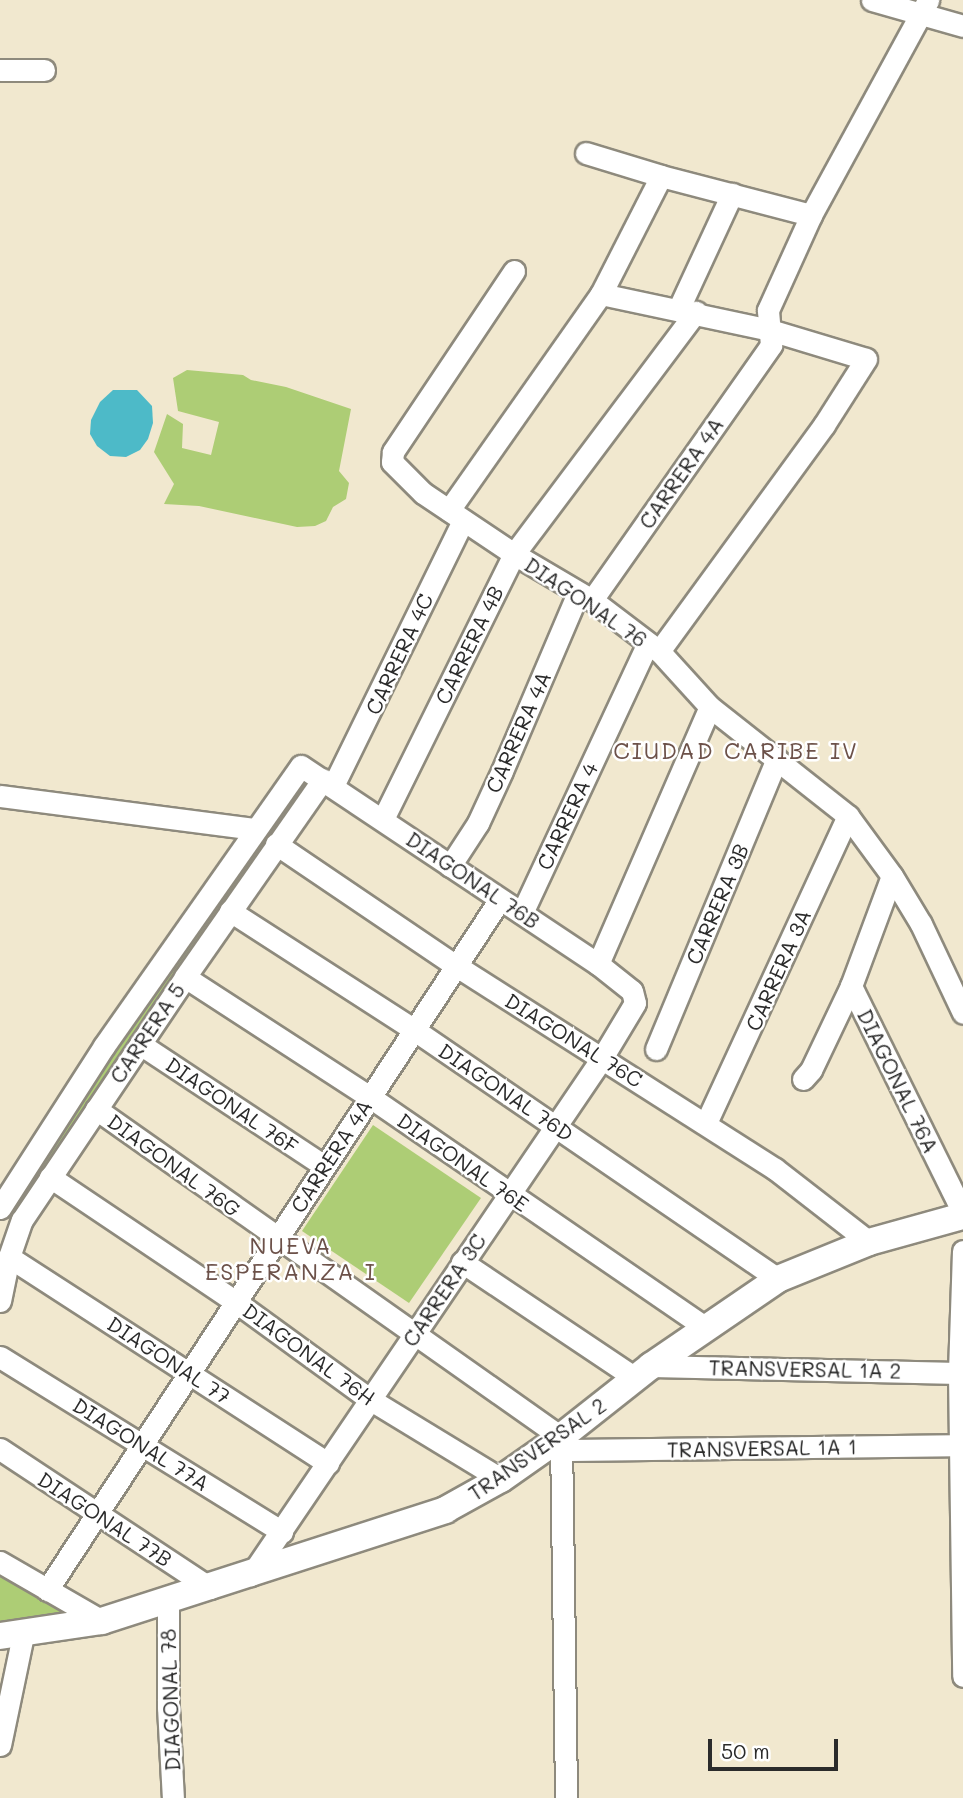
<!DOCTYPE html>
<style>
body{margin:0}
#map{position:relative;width:963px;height:1798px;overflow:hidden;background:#f1e8cf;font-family:Mali,sans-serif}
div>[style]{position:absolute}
.green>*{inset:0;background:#adcd75}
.water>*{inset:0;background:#4dbac8}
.roads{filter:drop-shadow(2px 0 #8e8a7d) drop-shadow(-2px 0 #8e8a7d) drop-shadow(0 2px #8e8a7d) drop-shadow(0 -2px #8e8a7d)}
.minor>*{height:21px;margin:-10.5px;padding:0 10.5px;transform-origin:10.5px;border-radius:10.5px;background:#fff}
.tertiary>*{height:26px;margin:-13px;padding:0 13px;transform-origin:13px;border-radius:13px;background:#fff}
span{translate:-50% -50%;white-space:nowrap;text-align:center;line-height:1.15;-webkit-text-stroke:5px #fff;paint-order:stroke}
.street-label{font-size:21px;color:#2b2b2b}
.neighbourhood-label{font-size:23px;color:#6c5149;letter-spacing:2px}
.scale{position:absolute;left:708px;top:1739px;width:130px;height:32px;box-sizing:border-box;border:4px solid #2b2b2b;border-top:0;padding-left:9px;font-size:21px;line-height:24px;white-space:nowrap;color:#2b2b2b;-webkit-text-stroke:5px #fff;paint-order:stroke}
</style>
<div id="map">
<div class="green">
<i style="clip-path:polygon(187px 370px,243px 375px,251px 380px,286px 387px,351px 409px,339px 471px,349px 483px,346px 499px,333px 507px,326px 521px,315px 526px,297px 527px,199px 506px,164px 504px,174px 484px,154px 452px,167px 414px,183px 424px,182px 448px,211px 455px,219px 422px,178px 411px,173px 378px)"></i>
<i style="clip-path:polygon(300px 773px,313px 779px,16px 1217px,4px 1213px)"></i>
<i style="clip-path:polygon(373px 1125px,481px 1198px,409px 1303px,302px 1231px)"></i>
<i style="clip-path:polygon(0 1573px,62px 1609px,71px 1618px,0 1629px)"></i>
</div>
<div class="water">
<i style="clip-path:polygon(113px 390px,137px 390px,152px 406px,153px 423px,148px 439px,140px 450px,126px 457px,110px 456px,97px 446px,90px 434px,91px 420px,100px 402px)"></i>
</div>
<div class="roads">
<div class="minor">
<i style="left:872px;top:0;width:95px;rotate:15.9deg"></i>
<i style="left:0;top:70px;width:44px"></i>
<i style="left:586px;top:153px;width:78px;rotate:17deg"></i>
<i style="left:514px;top:271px;width:218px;rotate:123.8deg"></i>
<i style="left:393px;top:452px;width:10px;rotate:96deg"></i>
<i style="left:392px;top:462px;width:44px;rotate:45deg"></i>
<i style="left:423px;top:493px;width:110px;rotate:33.8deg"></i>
<i style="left:514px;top:554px;width:91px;rotate:30.5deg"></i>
<i style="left:592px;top:600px;width:84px;rotate:37.3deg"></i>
<i style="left:659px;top:651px;width:76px;rotate:47.7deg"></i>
<i style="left:710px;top:707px;width:176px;rotate:38.3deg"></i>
<i style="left:848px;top:816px;width:74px;rotate:53.7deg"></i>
<i style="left:892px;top:876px;width:56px;rotate:58.9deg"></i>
<i style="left:921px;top:924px;width:98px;rotate:64.7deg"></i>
<i style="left:601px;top:294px;width:173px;rotate:12deg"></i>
<i style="left:770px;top:330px;width:100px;rotate:16.8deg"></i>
<i style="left:866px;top:359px;width:78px;rotate:122.5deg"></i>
<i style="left:824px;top:425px;width:280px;rotate:126.1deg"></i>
<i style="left:679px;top:308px;width:126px;rotate:-65.1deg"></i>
<i style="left:449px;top:510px;width:264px;rotate:-54.9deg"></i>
<i style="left:601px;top:294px;width:132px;rotate:-63deg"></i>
<i style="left:661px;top:176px;width:155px;rotate:14.6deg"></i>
<i style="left:592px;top:600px;width:312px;rotate:-54.9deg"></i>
<i style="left:771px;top:345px;width:35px;rotate:-95deg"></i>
<i style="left:768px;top:310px;width:104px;rotate:-65.6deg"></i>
<i style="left:811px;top:215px;width:245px;rotate:-61.4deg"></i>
<i style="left:333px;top:786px;width:295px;rotate:-63.9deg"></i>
<i style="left:0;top:796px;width:255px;rotate:7.4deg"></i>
<i style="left:383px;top:819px;width:296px;rotate:-63.7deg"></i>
<i style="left:514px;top:554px;width:303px;rotate:-53.1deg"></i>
<i style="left:276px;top:844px;width:216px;rotate:34.1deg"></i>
<i style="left:455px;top:965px;width:379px;rotate:32.5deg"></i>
<i style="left:775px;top:1169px;width:119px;rotate:37.8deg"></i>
<i style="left:450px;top:866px;width:51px;rotate:-56.9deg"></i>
<i style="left:478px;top:823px;width:57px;rotate:-65.2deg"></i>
<i style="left:502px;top:771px;width:194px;rotate:-66.9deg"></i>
<i style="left:230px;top:911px;width:218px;rotate:32.8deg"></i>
<i style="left:413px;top:1029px;width:442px;rotate:34.4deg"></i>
<i style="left:522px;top:913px;width:298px;rotate:-65deg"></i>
<i style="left:598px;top:964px;width:280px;rotate:-66.5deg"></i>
<i style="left:185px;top:977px;width:221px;rotate:33deg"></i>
<i style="left:370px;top:1097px;width:406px;rotate:34.5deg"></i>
<i style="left:851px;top:986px;width:253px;rotate:63.7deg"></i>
<i style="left:140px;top:1044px;width:221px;rotate:33.5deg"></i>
<i style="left:656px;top:1049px;width:314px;rotate:-67.4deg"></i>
<i style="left:803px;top:1079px;width:12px;rotate:-48deg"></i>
<i style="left:811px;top:1070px;width:93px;rotate:-64.5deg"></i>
<i style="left:851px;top:986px;width:117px;rotate:-69.6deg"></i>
<i style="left:96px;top:1109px;width:569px;rotate:35.2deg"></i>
<i style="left:561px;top:1437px;width:361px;rotate:89.2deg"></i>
<i style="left:706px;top:1123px;width:338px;rotate:-65.2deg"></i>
<i style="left:50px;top:1177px;width:224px;rotate:33.9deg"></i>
<i style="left:236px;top:1302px;width:167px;rotate:36deg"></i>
<i style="left:371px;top:1400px;width:152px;rotate:31.3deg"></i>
<i style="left:0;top:1208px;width:193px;rotate:-57.3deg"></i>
<i style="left:104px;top:1046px;width:342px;rotate:-54.9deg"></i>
<i style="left:301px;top:766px;width:357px;rotate:33.7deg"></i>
<i style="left:598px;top:964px;width:43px;rotate:38.5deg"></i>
<i style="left:632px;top:991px;width:12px;rotate:76deg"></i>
<i style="left:635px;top:1003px;width:64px;rotate:121deg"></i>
<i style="left:602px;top:1058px;width:625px;rotate:124.17deg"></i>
<i style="left:963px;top:1251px;width:122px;rotate:91.9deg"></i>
<i style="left:959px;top:1373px;width:303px;rotate:89.2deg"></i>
<i style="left:9px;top:1257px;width:380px;rotate:32.9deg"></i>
<i style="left:462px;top:1262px;width:208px;rotate:33.8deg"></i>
<i style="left:0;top:1301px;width:45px;rotate:-78.4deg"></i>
<i style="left:9px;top:1257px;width:39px;rotate:-71deg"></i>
<i style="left:22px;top:1220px;width:293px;rotate:-56.1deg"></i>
<i style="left:185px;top:977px;width:241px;rotate:-55.1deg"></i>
<i style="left:0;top:1357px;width:332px;rotate:31.8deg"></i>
<i style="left:651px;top:1366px;width:308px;rotate:1.3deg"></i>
<i style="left:0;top:1449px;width:252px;rotate:33.5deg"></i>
<i style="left:561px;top:1450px;width:402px;rotate:-0.7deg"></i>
<i style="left:0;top:1562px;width:118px;rotate:30deg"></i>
<i style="left:47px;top:1590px;width:826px;rotate:-56.75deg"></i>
<i style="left:168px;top:1602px;width:105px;rotate:90deg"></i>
<i style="left:168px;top:1707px;width:91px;rotate:86.9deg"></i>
<i style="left:0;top:1745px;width:112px;rotate:-78.2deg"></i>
</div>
<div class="tertiary">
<i style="left:0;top:1636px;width:103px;rotate:-8.4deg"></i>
<i style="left:102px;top:1621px;width:361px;rotate:-17.9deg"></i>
<i style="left:445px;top:1510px;width:64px;rotate:-29deg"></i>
<i style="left:501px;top:1479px;width:73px;rotate:-35deg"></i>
<i style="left:561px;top:1437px;width:115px;rotate:-38.3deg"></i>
<i style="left:651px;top:1366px;width:154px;rotate:-34.4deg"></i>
<i style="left:778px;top:1279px;width:98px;rotate:-22.1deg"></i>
<i style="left:869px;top:1242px;width:98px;rotate:-15.5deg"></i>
</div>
</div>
<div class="street-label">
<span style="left:681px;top:473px;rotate:-55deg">CARRERA 4A</span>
<span style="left:586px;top:602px;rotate:34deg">DIAGONAL 76</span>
<span style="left:469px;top:645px;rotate:-64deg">CARRERA 4B</span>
<span style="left:399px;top:654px;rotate:-65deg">CARRERA 4C</span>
<span style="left:518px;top:732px;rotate:-66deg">CARRERA 4A</span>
<span style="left:567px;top:816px;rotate:-65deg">CARRERA 4</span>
<span style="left:473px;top:880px;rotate:34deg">DIAGONAL 76B</span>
<span style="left:717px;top:904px;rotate:-67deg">CARRERA 3B</span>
<span style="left:778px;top:970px;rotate:-66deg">CARRERA 3A</span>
<span style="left:147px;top:1033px;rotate:-56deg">CARRERA 5</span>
<span style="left:574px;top:1040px;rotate:32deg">DIAGONAL 76C</span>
<span style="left:898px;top:1081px;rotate:64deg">DIAGONAL 76A</span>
<span style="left:506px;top:1092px;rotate:34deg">DIAGONAL 76D</span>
<span style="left:232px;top:1105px;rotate:34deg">DIAGONAL 76F</span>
<span style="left:331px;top:1156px;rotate:-57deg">CARRERA 4A</span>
<span style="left:463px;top:1162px;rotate:35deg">DIAGONAL 76E</span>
<span style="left:174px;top:1165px;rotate:36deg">DIAGONAL 76G</span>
<span style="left:444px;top:1290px;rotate:-56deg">CARRERA 3C</span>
<span style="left:309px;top:1354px;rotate:36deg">DIAGONAL 76H</span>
<span style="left:169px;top:1360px;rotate:33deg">DIAGONAL 77</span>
<span style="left:805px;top:1369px;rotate:1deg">TRANSVERSAL 1A 2</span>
<span style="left:141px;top:1444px;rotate:32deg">DIAGONAL 77A</span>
<span style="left:762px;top:1448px;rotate:-1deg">TRANSVERSAL 1A 1</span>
<span style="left:537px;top:1449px;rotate:-35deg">TRANSVERSAL 2</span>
<span style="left:105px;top:1519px;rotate:33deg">DIAGONAL 77B</span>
<span style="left:170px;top:1700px;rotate:-92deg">DIAGONAL 78</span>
</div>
<div class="neighbourhood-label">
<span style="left:736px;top:750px">CIUDAD CARIBE IV</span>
<span style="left:291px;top:1258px">NUEVA<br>ESPERANZA I</span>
</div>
<div class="scale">50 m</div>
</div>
